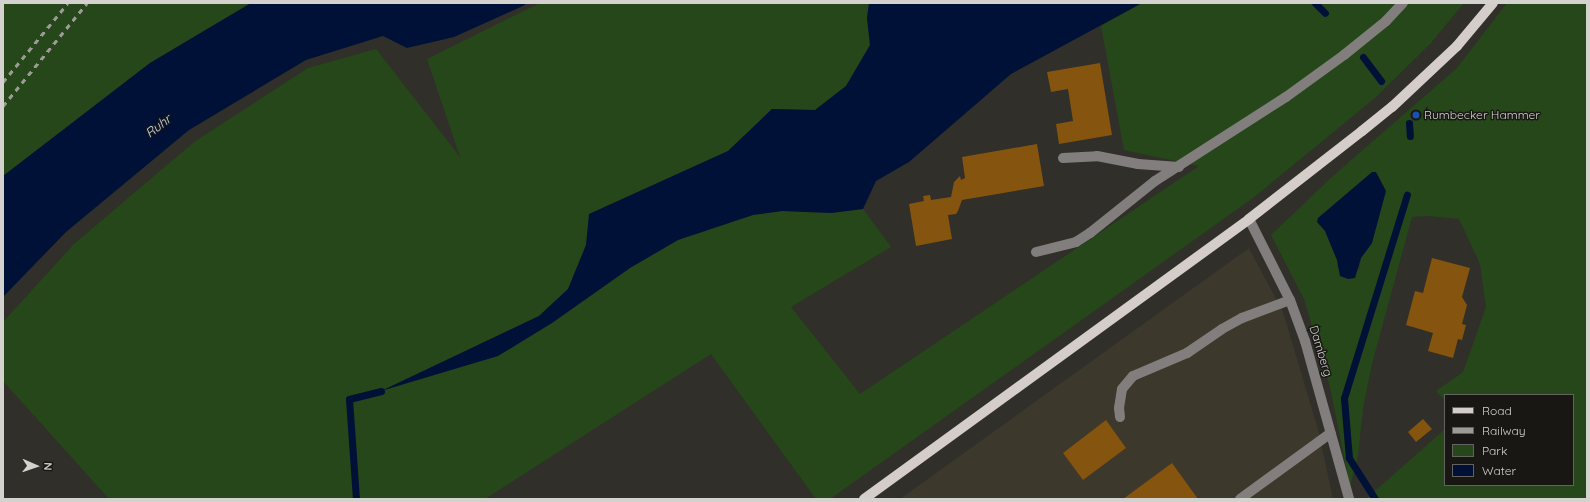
<!DOCTYPE html>
<style>
body{margin:0}
#map{position:relative;width:1590px;height:502px;overflow:hidden;background:#312f29;font-family:Quicksand,sans-serif}
div>[style]{position:absolute}
.built>*{inset:0;background:#3c382c}
.green>*{inset:0;background:#254719}
.water>*{inset:0;background:#001137}
.stream>*{height:7px;margin:-3.5px;padding:0 3.5px;transform-origin:3.5px;border-radius:3.5px;background:#001137}
.building>*{inset:0;background:#85540e}
.minor>*{height:10px;margin:-5px;padding:0 5px;transform-origin:5px;border-radius:5px;background:#827e7d}
.major>*{height:10px;margin:-5px;padding:0 5px;transform-origin:5px;border-radius:5px;background:#d5cdca}
.rail>*{height:3px;margin-top:-1.5px;transform-origin:0;background:repeating-linear-gradient(90deg,#9c9b96 0 5px,transparent 0 10px)}
.dots>*{width:11px;height:11px;translate:-50% -50%;box-sizing:border-box;border:2px solid #181714;border-radius:50%}
span{translate:-50% -50%;white-space:nowrap;text-align:center;line-height:1.15;-webkit-text-stroke:3px #181714;paint-order:stroke}
.poi-label{font-size:12px;color:#d3d2ce}
.left{translate:0 -50%;text-align:left}
.street-label{font-size:12px;color:#d3d2ce}
.water-label{font-size:13px;color:#c4dafb;font-style:italic}
.frame{position:absolute;inset:0;border:4px solid #d3d2ce;pointer-events:none}
.legend{position:absolute;left:1444px;top:394px;width:130px;height:92px;box-sizing:border-box;background:#181714;border:1px solid #63625e;margin:0;padding:5px 7px;list-style:none;font-size:12px;color:#d3d2ce}
.legend li{display:flex;align-items:center;gap:8px;height:20px}
.legend b{width:20px;border:1px solid #63625e}
.north{position:absolute;left:16px;top:446px;width:40px;height:40px;-webkit-text-stroke:3px #181714;paint-order:stroke;rotate:92deg;font-size:11px;font-weight:700;line-height:16px;text-align:center;color:#d3d2ce}
.north::after{content:'';display:block;margin:auto;width:14px;height:18px;background:#d3d2ce;clip-path:polygon(50% 0,100% 100%,50% 72%,0 100%)}
</style>
<div id="map">
<div class="built">
<i style="clip-path:polygon(1249px 248px,1283px 312px,1318px 429px,1333px 499px,900px 499px)"></i>
</div>
<div class="green">
<i style="clip-path:polygon(3px 3px,251px 3px,150px 63px,3px 176px)"></i>
<i style="clip-path:polygon(540px 3px,869px 3px,867px 18px,870px 45px,846px 86px,815px 110px,772px 109px,728px 151px,590px 214px,586px 245px,568px 289px,539px 316px,384px 390px,552px 323px,630px 268px,678px 240px,753px 215px,782px 211px,831px 213px,863px 209px,891px 247px,791px 307px,860px 394px,1199px 166px,1124px 150px,1101px 26px,1142px 3px,1464px 3px,1431px 43px,1375px 98px,1253px 198px,830px 499px,816px 499px,711px 354px,485px 499px,109px 499px,3px 381px,3px 322px,74px 244px,194px 142px,308px 68px,376px 49px,460px 157px,427px 59px)"></i>
<i style="clip-path:polygon(evenodd,1507px 3px,1587px 3px,1587px 499px,1366px 499px,1445px 429px,1445px 485px,1573px 485px,1573px 395px,1445px 395px,1445px 401px,1436px 391px,1463px 372px,1486px 307px,1480px 264px,1459px 219px,1429px 216px,1412px 217px,1372px 364px,1363px 408px,1358px 456px,1350px 487px,1330px 387px,1304px 299px,1271px 235px,1334px 175px,1457px 68px,1507px 3px,1325px 231px,1372px 243px,1361px 258px,1359px 269px,1338px 269px,1337px 260px,1325px 231px)"></i>
</div>
<div class="water">
<i style="clip-path:polygon(251px 3px,525px 3px,525px 5px,454px 37px,407px 48px,383px 36px,306px 60px,189px 130px,66px 232px,3px 297px,3px 176px,150px 63px)"></i>
<i style="clip-path:polygon(869px 3px,1142px 3px,1011px 74px,909px 162px,876px 181px,863px 209px,831px 213px,782px 211px,753px 215px,678px 240px,630px 268px,552px 323px,498px 356px,381px 391px,539px 316px,568px 289px,586px 245px,589px 214px,728px 151px,772px 109px,815px 110px,846px 86px,870px 45px,867px 18px)"></i>
<i style="clip-path:polygon(1372px 172px,1376px 172px,1386px 191px,1372px 243px,1361px 258px,1355px 278px,1348px 279px,1340px 276px,1337px 260px,1325px 231px,1317px 222px,1318px 218px)"></i>
</div>
<div class="stream">
<i style="left:1315px;top:3px;width:14px;rotate:45deg"></i>
<i style="left:1363px;top:57px;width:30px;rotate:53deg"></i>
<i style="left:1409px;top:123px;width:13px;rotate:86deg"></i>
<i style="left:356px;top:499px;width:100px;rotate:-94deg"></i>
<i style="left:349px;top:399px;width:33px;rotate:-14deg"></i>
<i style="left:1375px;top:499px;width:49px;rotate:-122.4deg"></i>
<i style="left:1349px;top:458px;width:60px;rotate:-94.8deg"></i>
<i style="left:1344px;top:398px;width:213px;rotate:-72.8deg"></i>
</div>
<div class="building">
<i style="clip-path:polygon(1100px 63px,1112px 135px,1059px 144px,1056px 124px,1073px 121px,1068px 89px,1051px 92px,1047px 72px)"></i>
<i style="clip-path:polygon(1037px 144px,1044px 186px,962px 200px,958px 211px,956px 214px,948px 215px,952px 239px,916px 246px,909px 204px,924px 201px,923px 196px,930px 195px,931px 200px,951px 197px,954px 182px,960px 176px,961px 180px,965px 178px,962px 157px)"></i>
<i style="clip-path:polygon(1432px 258px,1470px 268px,1462px 297px,1467px 305px,1462px 324px,1466px 325px,1462px 340px,1458px 339px,1453px 358px,1428px 351px,1433px 333px,1406px 325px,1415px 291px,1423px 293px)"></i>
<i style="clip-path:polygon(1423px 419px,1432px 429px,1416px 442px,1408px 432px)"></i>
<i style="clip-path:polygon(1106px 420px,1126px 448px,1083px 480px,1063px 453px)"></i>
<i style="clip-path:polygon(1172px 463px,1198px 499px,1123px 499px)"></i>
</div>
<div class="minor">
<i style="left:1063px;top:158px;width:34px;rotate:-3deg"></i>
<i style="left:1097px;top:156px;width:42px;rotate:11deg"></i>
<i style="left:1138px;top:164px;width:41px;rotate:4.2deg"></i>
<i style="left:1249px;top:219px;width:91px;rotate:63.2deg"></i>
<i style="left:1290px;top:300px;width:44px;rotate:69.9deg"></i>
<i style="left:1305px;top:341px;width:164px;rotate:74.4deg"></i>
<i style="left:1036px;top:252px;width:41px;rotate:-14deg"></i>
<i style="left:1076px;top:242px;width:17px;rotate:-33deg"></i>
<i style="left:1090px;top:233px;width:83px;rotate:-38.7deg"></i>
<i style="left:1155px;top:181px;width:156px;rotate:-32.7deg"></i>
<i style="left:1286px;top:97px;width:72px;rotate:-35.9deg"></i>
<i style="left:1344px;top:55px;width:54px;rotate:-39deg"></i>
<i style="left:1386px;top:21px;width:25px;rotate:-47deg"></i>
<i style="left:1120px;top:417px;width:9px;rotate:-96deg"></i>
<i style="left:1119px;top:408px;width:19px;rotate:-81deg"></i>
<i style="left:1122px;top:389px;width:17px;rotate:-50deg"></i>
<i style="left:1133px;top:376px;width:59px;rotate:-23.1deg"></i>
<i style="left:1187px;top:353px;width:42px;rotate:-34.4deg"></i>
<i style="left:1222px;top:329px;width:23px;rotate:-29deg"></i>
<i style="left:1242px;top:318px;width:51px;rotate:-20.6deg"></i>
<i style="left:1240px;top:499px;width:112px;rotate:-36deg"></i>
</div>
<div class="major">
<i style="left:864px;top:499px;width:476px;rotate:-36deg"></i>
<i style="left:1249px;top:219px;width:143px;rotate:-37.9deg"></i>
<i style="left:1362px;top:131px;width:38px;rotate:-39deg"></i>
<i style="left:1392px;top:107px;width:89px;rotate:-43.2deg"></i>
<i style="left:1457px;top:46px;width:56px;rotate:-50.1deg"></i>
</div>
<div class="rail">
<i style="left:3px;top:82px;width:102px;rotate:-50.6deg"></i>
<i style="left:3px;top:106px;width:133px;rotate:-50.8deg"></i>
</div>
<div class="dots">
<i style="left:1416px;top:115px;background:#1a4fb4"></i>
</div>
<div class="poi-label">
<span class="left" style="left:1424px;top:115px">Rumbecker Hammer</span>
</div>
<div class="street-label">
<span style="left:1321px;top:351px;rotate:73deg">Damberg</span>
</div>
<div class="water-label">
<span style="left:158px;top:126px;rotate:-37deg">Ruhr</span>
</div>
<div class="frame"></div>
<ul class="legend">
<li><b style="height:5px;background:#d5cdca"></b>Road</li>
<li><b style="height:5px;background:#9c9b96"></b>Railway</li>
<li><b style="height:11px;background:#254719"></b>Park</li>
<li><b style="height:11px;background:#001137"></b>Water</li>
</ul>
<div class="north">N</div>
</div>
